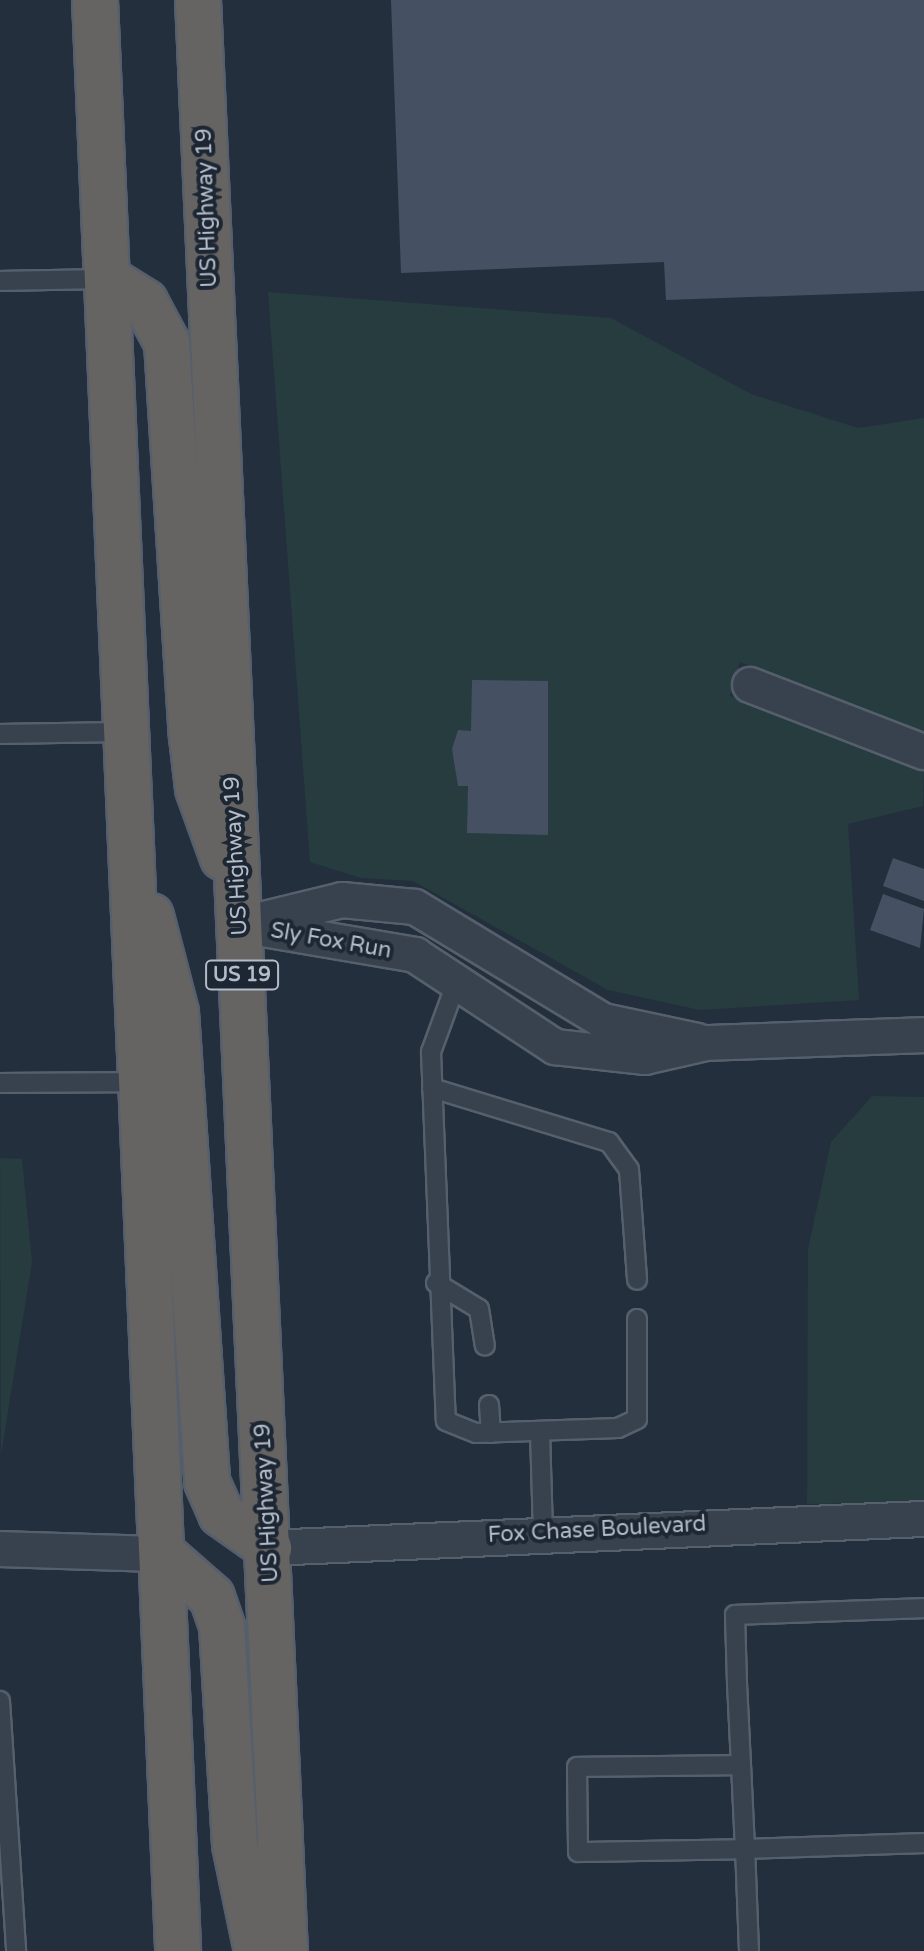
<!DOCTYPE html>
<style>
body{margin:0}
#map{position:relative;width:924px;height:1951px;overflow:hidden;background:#242f3e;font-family:"Varela Round",sans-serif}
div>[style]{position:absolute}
.green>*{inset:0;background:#263c3f}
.building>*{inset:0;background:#455162}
.roads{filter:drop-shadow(2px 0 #565f6c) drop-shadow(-2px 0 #565f6c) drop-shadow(0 2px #565f6c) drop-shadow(0 -2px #565f6c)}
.service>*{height:18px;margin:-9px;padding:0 9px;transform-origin:9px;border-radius:9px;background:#38414e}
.minor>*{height:34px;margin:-17px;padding:0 17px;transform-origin:17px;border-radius:17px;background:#38414e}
.trunk>*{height:44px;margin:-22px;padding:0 22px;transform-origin:22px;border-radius:22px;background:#656462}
span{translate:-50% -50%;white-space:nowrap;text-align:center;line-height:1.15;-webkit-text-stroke:8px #1d2633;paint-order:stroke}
.shield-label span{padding:2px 6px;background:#1d2633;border:2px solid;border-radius:6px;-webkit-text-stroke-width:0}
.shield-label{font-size:20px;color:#b4bcc9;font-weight:700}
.street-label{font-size:22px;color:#b4bcc9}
</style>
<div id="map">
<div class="green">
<i style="clip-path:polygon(268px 292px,611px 318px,751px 394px,858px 428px,924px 418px,924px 733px,740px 662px,730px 696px,924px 771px,923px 806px,848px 824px,859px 1000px,700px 1010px,608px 990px,413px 881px,361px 878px,310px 862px)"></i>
<i style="clip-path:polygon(872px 1096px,924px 1097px,924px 1502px,807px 1504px,808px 1249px,831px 1142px)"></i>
<i style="clip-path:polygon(0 1158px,22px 1159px,32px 1262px,1px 1455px)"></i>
</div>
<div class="building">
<i style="clip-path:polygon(391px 0,924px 0,924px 291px,666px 300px,664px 262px,401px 273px)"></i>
<i style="clip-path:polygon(472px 680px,548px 681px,548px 835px,467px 833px,468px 786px,458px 786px,452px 749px,458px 730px,471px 731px)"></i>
<i style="clip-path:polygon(893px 858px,924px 869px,924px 901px,883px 886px)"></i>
<i style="clip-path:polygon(883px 894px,924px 909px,920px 948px,870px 930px)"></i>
</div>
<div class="roads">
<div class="service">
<i style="left:0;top:281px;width:108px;rotate:-1.1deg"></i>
<i style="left:0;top:734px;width:127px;rotate:-0.9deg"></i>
<i style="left:457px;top:981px;width:76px;rotate:110.1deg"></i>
<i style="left:431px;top:1052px;width:369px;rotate:87.7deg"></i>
<i style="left:446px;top:1421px;width:32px;rotate:22deg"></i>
<i style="left:476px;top:1433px;width:142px;rotate:-2deg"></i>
<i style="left:618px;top:1428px;width:21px;rotate:-25deg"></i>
<i style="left:637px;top:1419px;width:100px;rotate:-90deg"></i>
<i style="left:0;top:1083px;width:142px;rotate:-0.4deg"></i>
<i style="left:432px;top:1088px;width:185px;rotate:17deg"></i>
<i style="left:609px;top:1142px;width:34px;rotate:54deg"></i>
<i style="left:629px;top:1170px;width:110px;rotate:85.8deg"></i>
<i style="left:436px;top:1283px;width:50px;rotate:31.2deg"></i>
<i style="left:479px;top:1309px;width:37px;rotate:81deg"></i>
<i style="left:489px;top:1405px;width:28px;rotate:86deg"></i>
<i style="left:540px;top:1432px;width:100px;rotate:88.3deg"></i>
<i style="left:0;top:1701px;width:251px;rotate:86.3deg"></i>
<i style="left:741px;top:1765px;width:164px;rotate:179.3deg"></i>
<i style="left:577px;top:1767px;width:85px;rotate:89.3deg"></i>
<i style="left:578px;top:1852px;width:167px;rotate:-1deg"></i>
<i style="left:745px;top:1849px;width:84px;rotate:-92.7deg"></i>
<i style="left:741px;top:1765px;width:82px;rotate:-92.8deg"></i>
<i style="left:737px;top:1683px;width:68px;rotate:-91.7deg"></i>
<i style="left:735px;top:1615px;width:189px;rotate:-2.1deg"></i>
<i style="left:749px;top:1951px;width:102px;rotate:-92.2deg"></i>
<i style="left:745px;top:1849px;width:179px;rotate:-1.9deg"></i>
</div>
<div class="minor">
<i style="left:750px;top:685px;width:186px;rotate:21.1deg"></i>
<i style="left:252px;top:922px;width:93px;rotate:-13.7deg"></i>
<i style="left:342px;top:900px;width:73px;rotate:5.5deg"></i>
<i style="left:415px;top:907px;width:220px;rotate:31.2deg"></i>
<i style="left:603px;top:1021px;width:96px;rotate:12deg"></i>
<i style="left:240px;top:925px;width:178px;rotate:9.7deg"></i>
<i style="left:415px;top:955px;width:168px;rotate:33.3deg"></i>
<i style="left:555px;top:1047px;width:91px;rotate:6.3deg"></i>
<i style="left:645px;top:1057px;width:63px;rotate:-12.9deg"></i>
<i style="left:706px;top:1043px;width:218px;rotate:-2.1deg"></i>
<i style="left:269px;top:1548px;width:656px;rotate:-2.54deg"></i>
<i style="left:0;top:1549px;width:163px;rotate:1.8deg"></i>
</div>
<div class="trunk">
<i style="left:95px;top:0;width:1953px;rotate:87.56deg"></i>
<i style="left:198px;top:0;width:1953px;rotate:87.45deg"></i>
<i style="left:108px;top:279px;width:44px;rotate:31.9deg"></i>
<i style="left:145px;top:302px;width:47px;rotate:61.8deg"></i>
<i style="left:167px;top:343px;width:395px;rotate:86.4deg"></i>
<i style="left:192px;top:737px;width:52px;rotate:83.4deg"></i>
<i style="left:198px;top:789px;width:73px;rotate:70.1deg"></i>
<i style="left:151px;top:916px;width:99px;rotate:75.4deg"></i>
<i style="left:176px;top:1012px;width:471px;rotate:86.2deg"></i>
<i style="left:207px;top:1482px;width:35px;rotate:66deg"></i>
<i style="left:221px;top:1514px;width:59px;rotate:35.3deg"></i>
<i style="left:163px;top:1554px;width:65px;rotate:41.3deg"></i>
<i style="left:212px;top:1597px;width:31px;rotate:71deg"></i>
<i style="left:222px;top:1626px;width:219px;rotate:86.6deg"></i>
<i style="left:235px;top:1845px;width:108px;rotate:78.3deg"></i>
</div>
</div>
<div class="shield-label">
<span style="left:242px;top:975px">US 19</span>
</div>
<div class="street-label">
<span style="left:207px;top:208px;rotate:-92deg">US Highway 19</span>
<span style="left:236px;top:856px;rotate:-93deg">US Highway 19</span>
<span style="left:331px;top:941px;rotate:10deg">Sly Fox Run</span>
<span style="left:267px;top:1503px;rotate:-93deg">US Highway 19</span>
<span style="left:597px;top:1530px;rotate:-3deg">Fox Chase Boulevard</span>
</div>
</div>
